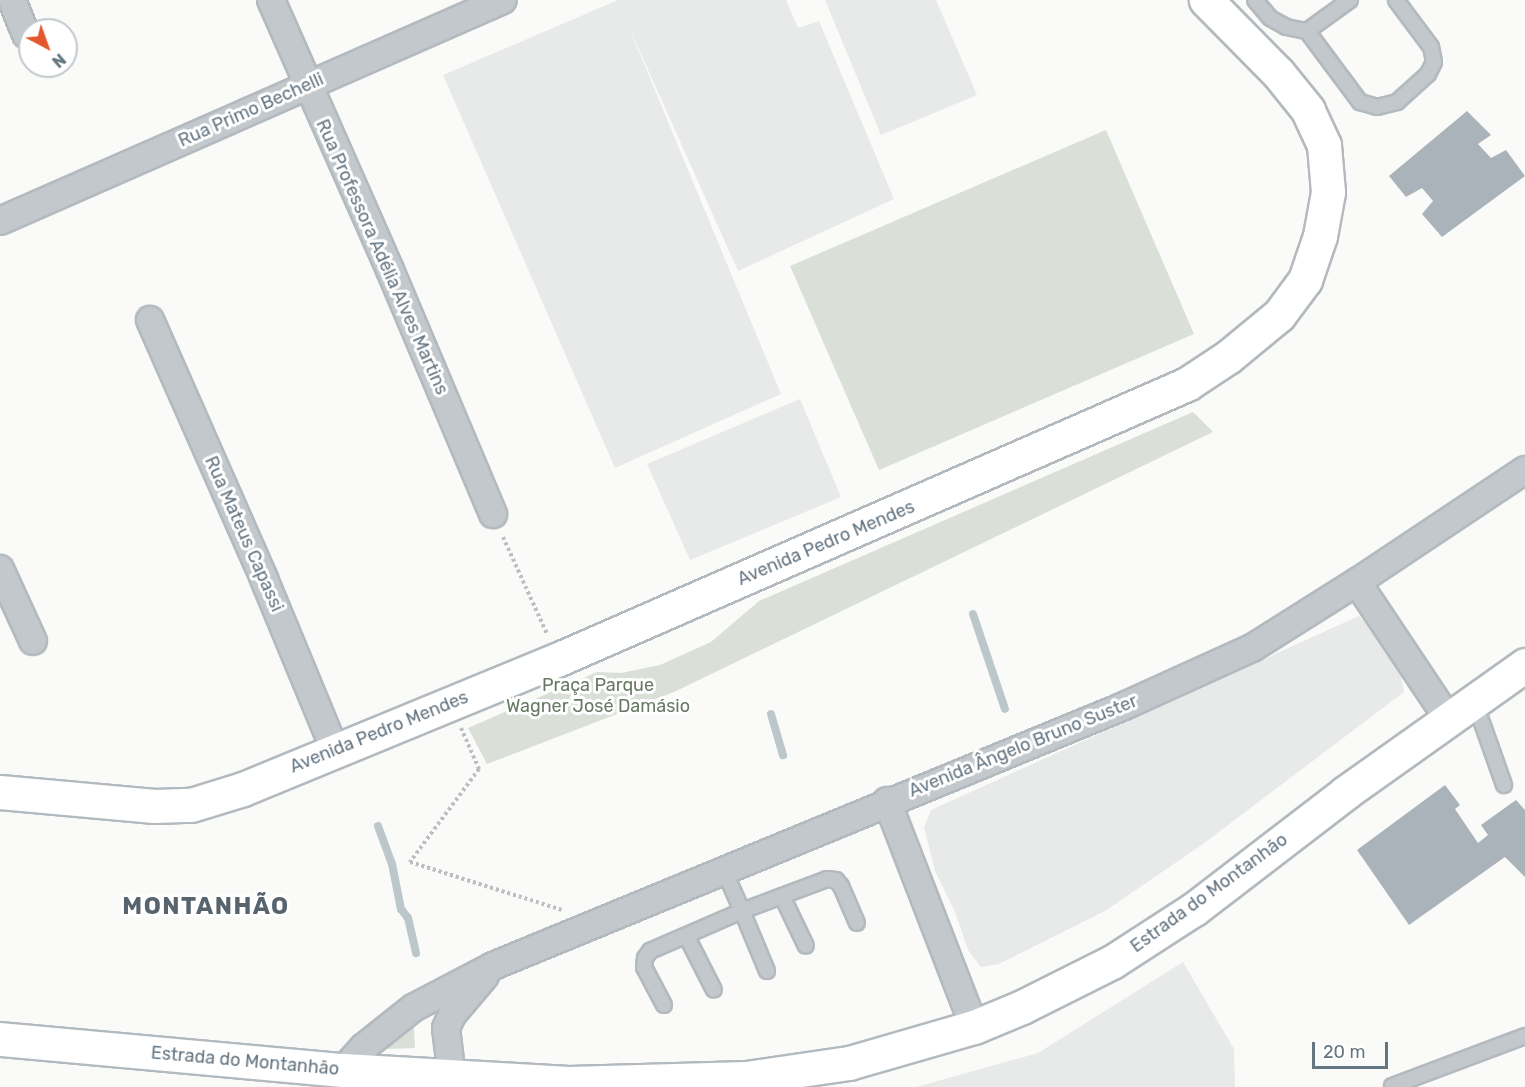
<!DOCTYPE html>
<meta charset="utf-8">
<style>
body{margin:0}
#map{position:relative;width:1525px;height:1087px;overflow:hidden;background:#fafaf8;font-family:Rubik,sans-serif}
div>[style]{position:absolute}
.built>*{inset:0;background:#e8e9e9}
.green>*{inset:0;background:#dadfd7}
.stream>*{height:8px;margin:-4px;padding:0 4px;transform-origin:4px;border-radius:4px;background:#bbc7cb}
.building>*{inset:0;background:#aab3b9}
.path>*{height:4px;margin-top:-2px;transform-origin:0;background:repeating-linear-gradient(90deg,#bbbfc2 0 3px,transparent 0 6px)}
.roads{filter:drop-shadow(2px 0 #b3babf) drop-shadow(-2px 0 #b3babf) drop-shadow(0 2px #b3babf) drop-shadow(0 -2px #b3babf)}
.lane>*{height:14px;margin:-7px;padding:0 7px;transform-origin:7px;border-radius:7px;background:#c3c8cc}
.street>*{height:26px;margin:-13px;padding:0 13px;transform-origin:13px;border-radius:13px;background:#c3c8cc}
.secondary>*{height:33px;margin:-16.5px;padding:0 16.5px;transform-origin:16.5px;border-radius:16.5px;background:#fff}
span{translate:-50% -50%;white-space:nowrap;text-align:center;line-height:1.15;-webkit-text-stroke:6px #fff;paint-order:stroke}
.street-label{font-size:18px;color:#657683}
.park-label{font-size:18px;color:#687a64}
.district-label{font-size:24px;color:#57646e;font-weight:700;letter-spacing:1.5px}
.north{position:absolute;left:18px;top:18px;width:60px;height:60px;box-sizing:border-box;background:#fff;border:2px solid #c1c8cd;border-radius:50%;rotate:139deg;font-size:16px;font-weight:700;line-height:24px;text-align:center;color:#657683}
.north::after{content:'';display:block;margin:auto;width:21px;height:27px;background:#e4572e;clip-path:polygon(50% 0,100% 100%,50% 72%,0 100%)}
.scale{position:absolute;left:1312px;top:1042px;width:76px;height:27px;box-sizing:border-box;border:3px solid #657683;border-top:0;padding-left:8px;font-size:18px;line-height:21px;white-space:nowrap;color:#657683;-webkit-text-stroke:4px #fff;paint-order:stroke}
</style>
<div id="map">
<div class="built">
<i style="clip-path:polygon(618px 0,786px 0,798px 28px,819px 21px,894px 199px,738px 271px,625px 18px,781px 394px,615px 468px,443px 75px)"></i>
<i style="clip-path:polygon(825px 0,936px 0,977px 95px,881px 135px)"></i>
<i style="clip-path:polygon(800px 399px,841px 497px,690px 560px,647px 464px)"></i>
<i style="clip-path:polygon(1359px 616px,1390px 650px,1401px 677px,1404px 692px,1203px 844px,1105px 911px,999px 964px,981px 967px,968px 950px,955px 912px,935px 871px,924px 827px,931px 810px)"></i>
<i style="clip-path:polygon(1183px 962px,1234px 1049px,1235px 1087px,916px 1087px,1038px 1053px)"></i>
</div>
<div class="green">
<i style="clip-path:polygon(1106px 130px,1194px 334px,879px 470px,790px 266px)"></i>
<i style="clip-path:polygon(1193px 412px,1213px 432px,674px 692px,487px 764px,468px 728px,597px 672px,621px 673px,660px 665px,711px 642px,759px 601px)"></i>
<i style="clip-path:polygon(407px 1022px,414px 1028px,415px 1048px,386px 1049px,386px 1040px)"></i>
</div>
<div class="stream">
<i style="left:973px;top:614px;width:100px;rotate:71.4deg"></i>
<i style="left:771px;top:714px;width:43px;rotate:73.7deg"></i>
<i style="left:378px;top:826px;width:40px;rotate:69.8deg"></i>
<i style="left:392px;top:864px;width:46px;rotate:78.7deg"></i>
<i style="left:401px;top:909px;width:11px;rotate:52deg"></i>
<i style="left:408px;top:918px;width:36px;rotate:77deg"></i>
</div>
<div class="building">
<i style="clip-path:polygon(1467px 111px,1491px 135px,1478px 144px,1491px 158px,1506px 150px,1525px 176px,1442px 237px,1422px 214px,1433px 201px,1422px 188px,1406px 197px,1389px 176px)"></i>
<i style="clip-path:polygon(1445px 785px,1460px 805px,1455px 809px,1478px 843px,1488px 835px,1481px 825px,1516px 800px,1525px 810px,1525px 877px,1505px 857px,1409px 925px,1357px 850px)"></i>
</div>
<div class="path">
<i style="left:503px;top:537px;width:107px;rotate:65.6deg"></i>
<i style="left:461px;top:728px;width:45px;rotate:66.3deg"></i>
<i style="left:479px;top:769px;width:116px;rotate:126.6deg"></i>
<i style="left:410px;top:862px;width:159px;rotate:17.5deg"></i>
</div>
<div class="roads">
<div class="lane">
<i style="left:1255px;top:0;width:23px;rotate:50deg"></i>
<i style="left:1270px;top:18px;width:18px;rotate:29deg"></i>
<i style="left:1286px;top:27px;width:21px;rotate:11deg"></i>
<i style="left:1307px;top:31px;width:89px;rotate:53.3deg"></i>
<i style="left:1360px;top:102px;width:18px;rotate:16deg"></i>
<i style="left:1377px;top:107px;width:21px;rotate:-14deg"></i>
<i style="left:1397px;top:102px;width:42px;rotate:-42.1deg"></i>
<i style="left:1428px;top:74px;width:13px;rotate:-63deg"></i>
<i style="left:1434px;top:62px;width:15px;rotate:-101deg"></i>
<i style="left:1431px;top:47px;width:59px;rotate:-126.7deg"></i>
<i style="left:1307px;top:31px;width:53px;rotate:-35.8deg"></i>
<i style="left:1475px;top:703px;width:87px;rotate:70.5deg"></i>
<i style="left:782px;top:896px;width:55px;rotate:64.4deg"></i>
<i style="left:687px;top:937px;width:59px;rotate:63deg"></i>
<i style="left:767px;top:971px;width:65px;rotate:-112.6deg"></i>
<i style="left:742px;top:911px;width:91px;rotate:-20.6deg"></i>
<i style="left:827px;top:879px;width:9px;rotate:6deg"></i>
<i style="left:836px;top:880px;width:8px;rotate:50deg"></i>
<i style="left:841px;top:886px;width:40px;rotate:66.6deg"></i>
<i style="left:664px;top:1005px;width:43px;rotate:-117.8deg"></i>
<i style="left:644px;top:967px;width:9px;rotate:-84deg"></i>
<i style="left:645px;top:958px;width:9px;rotate:-54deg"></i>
<i style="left:650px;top:951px;width:100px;rotate:-23.5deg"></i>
<i style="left:742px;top:911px;width:45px;rotate:-113.7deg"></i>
<i style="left:1392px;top:1086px;width:142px;rotate:-20.6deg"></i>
</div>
<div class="street">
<i style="left:12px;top:0;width:37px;rotate:68deg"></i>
<i style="left:271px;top:0;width:295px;rotate:66.2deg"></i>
<i style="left:390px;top:270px;width:265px;rotate:67.1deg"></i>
<i style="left:0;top:221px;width:549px;rotate:-23.72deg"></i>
<i style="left:150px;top:320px;width:283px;rotate:66.2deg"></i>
<i style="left:264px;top:579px;width:185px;rotate:67.5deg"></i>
<i style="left:0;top:569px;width:79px;rotate:65.4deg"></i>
<i style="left:1357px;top:582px;width:166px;rotate:56.3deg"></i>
<i style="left:887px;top:801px;width:242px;rotate:68.9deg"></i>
<i style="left:343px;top:1070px;width:31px;rotate:-48deg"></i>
<i style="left:364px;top:1047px;width:63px;rotate:-38.5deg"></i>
<i style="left:413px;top:1008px;width:90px;rotate:-27.7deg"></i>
<i style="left:493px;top:966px;width:682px;rotate:-22.39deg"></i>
<i style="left:1124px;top:706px;width:141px;rotate:-24.4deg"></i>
<i style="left:1252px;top:648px;width:124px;rotate:-32.2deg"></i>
<i style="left:1357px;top:582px;width:202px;rotate:-33.7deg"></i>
<i style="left:452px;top:1077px;width:49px;rotate:-97deg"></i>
<i style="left:446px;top:1028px;width:14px;rotate:-65deg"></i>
<i style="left:452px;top:1015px;width:51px;rotate:-49.8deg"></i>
</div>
<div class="secondary">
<i style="left:0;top:792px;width:155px;rotate:5.2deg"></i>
<i style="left:154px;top:806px;width:37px;rotate:-2deg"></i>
<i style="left:191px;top:805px;width:54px;rotate:-17.1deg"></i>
<i style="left:243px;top:789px;width:342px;rotate:-22.4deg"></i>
<i style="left:559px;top:659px;width:686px;rotate:-23.65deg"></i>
<i style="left:1187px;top:384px;width:49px;rotate:-33.4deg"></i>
<i style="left:1228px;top:357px;width:66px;rotate:-39.5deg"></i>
<i style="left:1279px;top:315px;width:44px;rotate:-53.4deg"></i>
<i style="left:1305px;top:280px;width:46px;rotate:-71.2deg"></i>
<i style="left:1320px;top:236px;width:45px;rotate:-79.7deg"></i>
<i style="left:1328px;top:192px;width:47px;rotate:-94.9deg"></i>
<i style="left:1324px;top:145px;width:38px;rotate:-115deg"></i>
<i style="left:1308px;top:110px;width:48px;rotate:-129deg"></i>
<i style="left:1278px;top:73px;width:103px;rotate:-134.6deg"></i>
<i style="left:0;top:1039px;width:344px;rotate:5.2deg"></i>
<i style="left:343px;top:1070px;width:226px;rotate:3.3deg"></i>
<i style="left:569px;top:1083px;width:177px;rotate:-1.6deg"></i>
<i style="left:746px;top:1078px;width:104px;rotate:-8.3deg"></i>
<i style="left:849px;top:1063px;width:130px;rotate:-16.1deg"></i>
<i style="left:974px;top:1027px;width:52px;rotate:-22.6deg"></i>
<i style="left:1022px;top:1007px;width:101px;rotate:-26.6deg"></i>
<i style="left:1112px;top:962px;width:98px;rotate:-32.9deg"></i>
<i style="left:1194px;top:909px;width:190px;rotate:-37.5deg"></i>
<i style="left:1345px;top:793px;width:221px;rotate:-35.4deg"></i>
</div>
</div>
<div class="street-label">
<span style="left:251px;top:110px;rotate:-24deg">Rua Primo Bechelli</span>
<span style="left:382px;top:257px;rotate:66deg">Rua Professora Adélia Alves Martins</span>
<span style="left:244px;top:534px;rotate:66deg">Rua Mateus Capassi</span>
<span style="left:826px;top:543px;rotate:-23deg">Avenida Pedro Mendes</span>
<span style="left:379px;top:732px;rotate:-22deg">Avenida Pedro Mendes</span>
<span style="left:1023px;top:746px;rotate:-22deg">Avenida Ângelo Bruno Suster</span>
<span style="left:1209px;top:893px;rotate:-36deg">Estrada do Montanhão</span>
<span style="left:245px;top:1061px;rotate:5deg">Estrada do Montanhão</span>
</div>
<div class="park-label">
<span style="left:598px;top:696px">Praça Parque<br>Wagner José Damásio</span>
</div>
<div class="district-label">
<span style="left:206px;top:907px">MONTANHÃO</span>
</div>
<div class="north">N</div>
<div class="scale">20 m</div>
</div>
